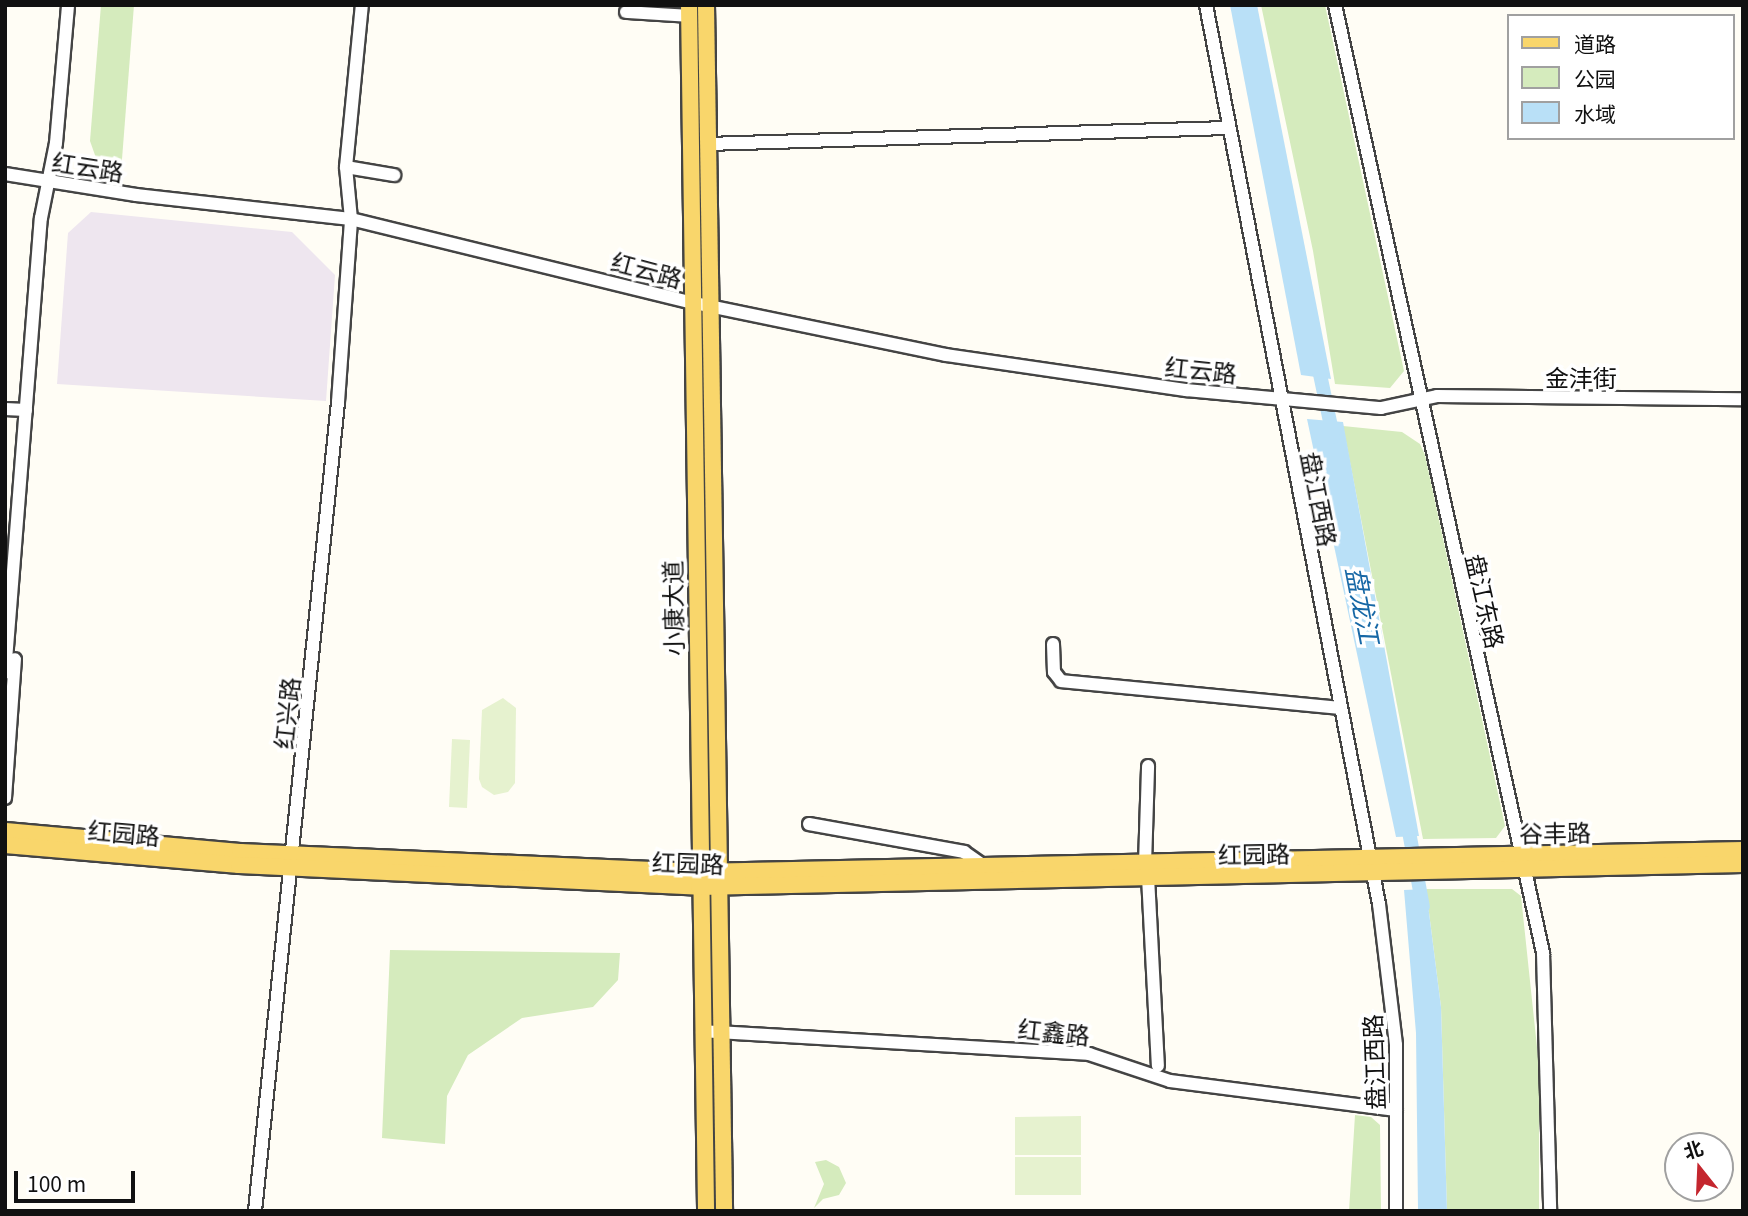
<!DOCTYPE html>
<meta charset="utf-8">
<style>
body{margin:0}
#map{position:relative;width:1748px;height:1216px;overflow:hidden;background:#fffdf5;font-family:Georgia,"Noto Sans SC",serif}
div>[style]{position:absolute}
.industrial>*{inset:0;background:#eee6ef}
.green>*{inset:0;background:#d5ebbd}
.pitch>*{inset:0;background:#e6f2cf}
.water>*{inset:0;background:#b9e0f7}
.river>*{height:14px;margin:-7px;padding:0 7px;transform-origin:7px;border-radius:7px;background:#b9e0f7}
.roads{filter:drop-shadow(2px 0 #444) drop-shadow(-2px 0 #444) drop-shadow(0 2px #444) drop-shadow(0 -2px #444)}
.minor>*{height:12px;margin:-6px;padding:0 6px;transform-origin:6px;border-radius:6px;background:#fff}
.major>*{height:16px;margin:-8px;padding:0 8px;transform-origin:8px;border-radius:8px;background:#f9d66b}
span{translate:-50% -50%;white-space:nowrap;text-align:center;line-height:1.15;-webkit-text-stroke:7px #fff;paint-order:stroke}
.street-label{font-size:24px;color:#111}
.water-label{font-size:26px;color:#1768a6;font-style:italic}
.frame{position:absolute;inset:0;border:7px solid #111;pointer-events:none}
.legend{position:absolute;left:1507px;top:14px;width:228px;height:126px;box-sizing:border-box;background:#fff;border:2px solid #a0a0a0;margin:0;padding:9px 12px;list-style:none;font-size:21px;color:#111}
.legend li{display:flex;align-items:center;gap:14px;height:35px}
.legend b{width:35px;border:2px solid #a0a0a0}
.north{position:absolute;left:1664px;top:1132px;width:70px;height:70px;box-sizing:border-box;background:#fff;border:2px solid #a0a0a0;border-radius:50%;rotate:342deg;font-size:19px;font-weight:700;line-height:28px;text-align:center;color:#111}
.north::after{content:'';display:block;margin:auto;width:24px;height:32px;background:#c4262e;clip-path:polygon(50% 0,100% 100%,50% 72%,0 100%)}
.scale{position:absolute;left:14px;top:1171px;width:121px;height:32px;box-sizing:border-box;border:4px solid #111;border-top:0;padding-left:9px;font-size:21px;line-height:24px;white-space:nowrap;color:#111;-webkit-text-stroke:5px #fff;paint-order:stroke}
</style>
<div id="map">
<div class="industrial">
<i style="clip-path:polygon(91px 212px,292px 232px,335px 275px,326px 401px,57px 384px,68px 233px)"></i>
</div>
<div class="green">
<i style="clip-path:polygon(101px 5px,134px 5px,121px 172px,101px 172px,90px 141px)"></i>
<i style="clip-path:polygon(1261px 5px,1325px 5px,1404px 371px,1390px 388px,1335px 384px,1313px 251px)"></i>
<i style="clip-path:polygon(1343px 426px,1402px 432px,1420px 444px,1425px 455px,1505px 826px,1496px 838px,1423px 839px)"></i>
<i style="clip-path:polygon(1426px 889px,1512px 889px,1521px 896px,1539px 1066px,1539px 1211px,1447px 1211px,1441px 1007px)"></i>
<i style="clip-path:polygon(390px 950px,620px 953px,618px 980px,593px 1007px,522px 1018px,468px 1055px,447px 1096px,445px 1144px,382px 1138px)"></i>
<i style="clip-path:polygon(1355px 1115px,1371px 1117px,1380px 1125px,1381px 1211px,1349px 1211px)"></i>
<i style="clip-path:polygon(826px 1160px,839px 1167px,846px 1183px,839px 1195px,823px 1199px,814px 1208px,824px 1184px,815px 1162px)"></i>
</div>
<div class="pitch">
<i style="clip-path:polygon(503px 698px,516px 708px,515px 783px,508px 792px,494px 795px,482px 787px,479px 779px,482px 710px)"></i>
<i style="clip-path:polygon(452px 739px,470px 740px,467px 808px,449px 807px)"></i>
<i style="clip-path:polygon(1081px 1116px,1081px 1155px,1015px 1155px,1015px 1117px)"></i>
<i style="clip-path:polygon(1015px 1157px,1081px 1157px,1081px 1195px,1015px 1195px)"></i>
</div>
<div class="water">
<i style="clip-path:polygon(1230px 5px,1257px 5px,1331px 379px,1301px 375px)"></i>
<i style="clip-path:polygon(1307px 419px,1343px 422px,1419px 836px,1396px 837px)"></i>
<i style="clip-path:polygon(1426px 889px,1441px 1007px,1447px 1211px,1418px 1211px,1416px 1033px,1404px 890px)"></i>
</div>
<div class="river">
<i style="left:1317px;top:360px;width:78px;rotate:78.1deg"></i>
<i style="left:1407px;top:821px;width:87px;rotate:79.5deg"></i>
</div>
<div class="roads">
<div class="minor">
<i style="left:1206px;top:5px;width:915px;rotate:79.11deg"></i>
<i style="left:1379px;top:904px;width:142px;rotate:83.1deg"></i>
<i style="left:1396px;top:1045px;width:166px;rotate:90deg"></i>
<i style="left:1335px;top:5px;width:971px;rotate:77.62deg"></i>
<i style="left:1543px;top:953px;width:258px;rotate:88.4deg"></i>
<i style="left:626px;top:12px;width:63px;rotate:3.6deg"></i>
<i style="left:707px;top:144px;width:522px;rotate:-1.76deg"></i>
<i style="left:346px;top:167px;width:49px;rotate:9.5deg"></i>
<i style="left:5px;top:174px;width:133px;rotate:9.1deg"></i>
<i style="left:136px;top:195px;width:216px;rotate:6.4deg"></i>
<i style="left:351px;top:219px;width:349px;rotate:13.8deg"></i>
<i style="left:690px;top:302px;width:261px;rotate:11.7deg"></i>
<i style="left:946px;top:355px;width:243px;rotate:8.3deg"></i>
<i style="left:1186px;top:390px;width:196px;rotate:5.3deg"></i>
<i style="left:1381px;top:408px;width:57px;rotate:-12.1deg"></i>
<i style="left:1437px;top:396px;width:306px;rotate:0.6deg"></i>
<i style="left:5px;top:409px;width:21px;rotate:3deg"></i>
<i style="left:1053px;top:644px;width:28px;rotate:88deg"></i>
<i style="left:1054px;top:672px;width:11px;rotate:52deg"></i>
<i style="left:1061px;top:681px;width:280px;rotate:5.5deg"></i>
<i style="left:5px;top:673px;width:456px;rotate:-85.5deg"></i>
<i style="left:41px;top:218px;width:76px;rotate:-78.7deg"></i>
<i style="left:56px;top:143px;width:139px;rotate:-85deg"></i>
<i style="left:5px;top:798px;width:139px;rotate:-85.9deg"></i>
<i style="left:809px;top:824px;width:158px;rotate:10.2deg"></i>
<i style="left:964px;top:852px;width:24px;rotate:35deg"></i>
<i style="left:1145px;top:864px;width:98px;rotate:-88.2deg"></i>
<i style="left:1148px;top:877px;width:189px;rotate:87deg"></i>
<i style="left:702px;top:1031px;width:388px;rotate:3.4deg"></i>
<i style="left:1089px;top:1054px;width:85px;rotate:18.4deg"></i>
<i style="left:1170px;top:1081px;width:228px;rotate:7.3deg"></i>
<i style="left:255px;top:1211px;width:813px;rotate:-84.14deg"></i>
<i style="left:338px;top:402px;width:183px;rotate:-85.9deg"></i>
<i style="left:351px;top:219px;width:52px;rotate:-95.5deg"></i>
<i style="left:346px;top:167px;width:163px;rotate:-84.4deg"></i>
</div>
<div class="major">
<i style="left:689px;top:5px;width:1206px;rotate:89.19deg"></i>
<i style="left:706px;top:5px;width:1206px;rotate:89.14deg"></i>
<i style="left:5px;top:831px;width:236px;rotate:5.1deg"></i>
<i style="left:240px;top:852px;width:458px;rotate:2.5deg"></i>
<i style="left:698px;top:872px;width:1045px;rotate:-1.21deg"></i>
<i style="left:5px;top:845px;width:235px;rotate:4.9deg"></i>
<i style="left:239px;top:865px;width:461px;rotate:2.7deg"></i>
<i style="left:699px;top:887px;width:1044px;rotate:-1.26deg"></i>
</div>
</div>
<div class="street-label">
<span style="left:88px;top:166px;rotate:9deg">红云路</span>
<span style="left:647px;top:269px;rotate:15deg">红云路</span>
<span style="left:1201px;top:369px;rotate:6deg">红云路</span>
<span style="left:1581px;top:377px">金沣街</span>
<span style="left:1320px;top:499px;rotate:79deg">盘江西路</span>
<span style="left:1486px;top:601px;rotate:77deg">盘江东路</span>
<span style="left:672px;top:608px;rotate:-91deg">小康大道</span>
<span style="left:286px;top:713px;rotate:-84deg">红兴路</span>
<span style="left:124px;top:832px;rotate:5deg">红园路</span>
<span style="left:1555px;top:832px;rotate:-1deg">谷丰路</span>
<span style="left:1254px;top:853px;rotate:-1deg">红园路</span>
<span style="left:688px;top:862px;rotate:2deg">红园路</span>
<span style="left:1054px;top:1031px;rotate:6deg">红鑫路</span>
<span style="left:1373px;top:1062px;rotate:-92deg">盘江西路</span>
</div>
<div class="water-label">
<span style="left:1364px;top:605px;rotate:79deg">盘龙江</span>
</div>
<div class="frame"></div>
<ul class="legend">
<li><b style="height:9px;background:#f9d66b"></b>道路</li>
<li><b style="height:19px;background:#d5ebbd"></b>公园</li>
<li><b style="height:19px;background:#b9e0f7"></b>水域</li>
</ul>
<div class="north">北</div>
<div class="scale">100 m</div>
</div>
